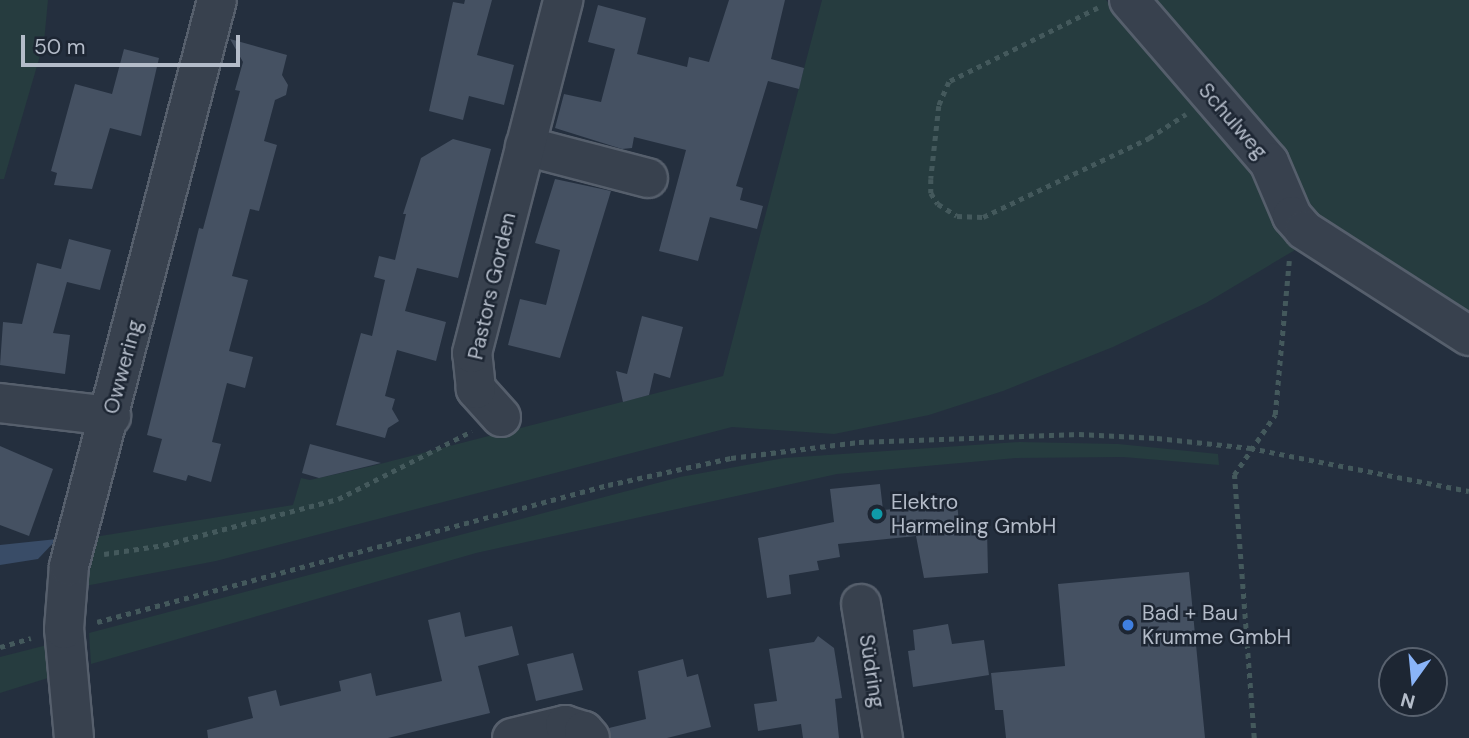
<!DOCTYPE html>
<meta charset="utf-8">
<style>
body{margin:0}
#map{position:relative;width:1469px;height:738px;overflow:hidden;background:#242f3e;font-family:"DM Sans",sans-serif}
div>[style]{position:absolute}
.green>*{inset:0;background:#263c3f}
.water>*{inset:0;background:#394c67}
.building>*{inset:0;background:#455162}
.path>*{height:4.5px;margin-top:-2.25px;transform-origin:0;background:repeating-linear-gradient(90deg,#44595c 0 5px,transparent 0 10px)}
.roads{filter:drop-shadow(2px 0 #565f6c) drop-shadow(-2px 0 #565f6c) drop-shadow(0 2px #565f6c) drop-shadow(0 -2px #565f6c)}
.minor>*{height:38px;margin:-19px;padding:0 19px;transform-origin:19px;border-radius:19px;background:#38414e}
.dots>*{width:19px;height:19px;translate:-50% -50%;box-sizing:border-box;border:4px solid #1d2633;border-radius:50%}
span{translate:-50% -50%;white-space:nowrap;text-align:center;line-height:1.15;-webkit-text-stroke:5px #1d2633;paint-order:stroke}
.street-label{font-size:21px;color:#b4bcc9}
.poi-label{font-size:21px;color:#b4bcc9}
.left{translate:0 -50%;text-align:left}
.north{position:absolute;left:1378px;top:647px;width:70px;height:70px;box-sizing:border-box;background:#1d2633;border:2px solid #59626f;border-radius:50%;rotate:195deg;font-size:19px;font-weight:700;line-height:28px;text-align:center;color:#b4bcc9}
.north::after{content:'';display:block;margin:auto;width:24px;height:32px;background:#8ab4f8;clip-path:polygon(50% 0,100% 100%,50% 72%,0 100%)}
.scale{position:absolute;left:21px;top:35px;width:219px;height:32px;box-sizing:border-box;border:4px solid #b4bcc9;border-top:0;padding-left:9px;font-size:21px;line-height:24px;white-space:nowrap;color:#b4bcc9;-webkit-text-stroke:5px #1d2633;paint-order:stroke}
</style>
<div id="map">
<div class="green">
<i style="clip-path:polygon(0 0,48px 0,44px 42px,4px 179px,0 179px)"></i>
<i style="clip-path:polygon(822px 0,1106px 0,1258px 173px,1300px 247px,1206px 303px,1113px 347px,1003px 391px,929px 415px,834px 434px,732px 427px,216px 561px,85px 586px,94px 537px,293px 505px,301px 478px,310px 480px,372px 466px,723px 376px)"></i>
<i style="clip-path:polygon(1139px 0,1469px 0,1469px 319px,1325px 230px)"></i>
<i style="clip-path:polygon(1019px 442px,1118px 444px,1218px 454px,1219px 465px,1123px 457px,1016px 458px,837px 474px,476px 553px,91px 664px,89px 633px,680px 477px,784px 458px)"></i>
<i style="clip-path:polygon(47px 645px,48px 678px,0 693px,0 657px)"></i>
</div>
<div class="water">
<i style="clip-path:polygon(57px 539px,38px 559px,0 565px,0 545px)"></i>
</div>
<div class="building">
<i style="clip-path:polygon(465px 0,492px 0,477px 55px,514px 65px,504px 105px,469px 96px,463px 120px,429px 111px,453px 2px,464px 4px)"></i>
<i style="clip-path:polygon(729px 0,785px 0,771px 59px,804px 68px,799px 89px,768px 81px,736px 186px,743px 188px,740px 200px,763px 206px,757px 229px,710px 217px,698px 261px,659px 251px,686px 150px,634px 137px,632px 148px,622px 149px,555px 128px,564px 94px,601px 102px,615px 49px,588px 42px,598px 5px,646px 18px,637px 54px,687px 67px,689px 57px,709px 62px)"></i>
<i style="clip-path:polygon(230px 39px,287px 55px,282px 75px,288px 85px,286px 95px,275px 100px,264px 141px,277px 145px,259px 211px,250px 209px,232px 276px,248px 280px,229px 351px,253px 357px,245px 388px,227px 383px,212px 442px,221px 444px,211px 482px,188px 475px,186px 481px,153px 472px,162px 439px,147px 435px,199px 228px,203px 229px,240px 91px,235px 90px,243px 62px)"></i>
<i style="clip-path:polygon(124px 49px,159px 58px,141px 136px,110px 128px,92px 189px,54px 185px,57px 173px,51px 171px,75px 84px,112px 94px)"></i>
<i style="clip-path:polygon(453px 139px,491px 149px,458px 278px,417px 268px,405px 311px,446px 322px,436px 361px,397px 350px,385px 396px,395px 399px,392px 409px,399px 421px,388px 428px,385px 438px,336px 425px,361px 333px,372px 336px,385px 280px,374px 277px,379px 256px,395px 260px,406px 214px,403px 214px,421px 158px)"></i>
<i style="clip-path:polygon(555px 179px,611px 191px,560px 358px,508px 345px,520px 299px,546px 305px,560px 250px,535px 243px)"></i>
<i style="clip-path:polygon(69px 239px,111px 250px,100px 290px,67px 282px,53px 333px,70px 335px,65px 374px,0 365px,3px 322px,22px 324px,37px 263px,61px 269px)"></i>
<i style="clip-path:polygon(642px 316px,683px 327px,670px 378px,654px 373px,649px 395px,623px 402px,616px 371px,627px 374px)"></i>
<i style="clip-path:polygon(310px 444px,381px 463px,319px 478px,302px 473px)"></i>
<i style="clip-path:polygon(0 446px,53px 469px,29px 536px,0 525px)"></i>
<i style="clip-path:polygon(880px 484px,883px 510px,957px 503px,960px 532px,987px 529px,988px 573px,924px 578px,916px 536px,838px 544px,840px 557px,817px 561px,819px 570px,789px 575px,791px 594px,767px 598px,758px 538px,834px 522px,830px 489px)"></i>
<i style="clip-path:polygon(1189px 572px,1205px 738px,1006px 738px,1003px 710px,995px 710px,991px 673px,1065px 666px,1058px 584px)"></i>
<i style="clip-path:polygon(460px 612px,465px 637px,512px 626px,519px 655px,478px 666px,490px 713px,388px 738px,208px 738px,207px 730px,253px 718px,248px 697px,276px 690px,280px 706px,341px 691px,339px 681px,371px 673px,376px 696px,442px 681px,428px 620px)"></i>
<i style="clip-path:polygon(948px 624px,952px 644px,984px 640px,989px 675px,913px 687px,908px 651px,915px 650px,913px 630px)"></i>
<i style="clip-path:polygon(818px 636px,834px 648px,842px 698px,835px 699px,839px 738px,803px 738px,801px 724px,758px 731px,754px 704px,777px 701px,769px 649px,814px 642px)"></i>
<i style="clip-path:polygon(573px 653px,583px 690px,536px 701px,527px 664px)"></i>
<i style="clip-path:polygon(683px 659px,687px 677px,698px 674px,711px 727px,667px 738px,611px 738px,609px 728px,646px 719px,638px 671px)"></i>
</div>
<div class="path">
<i style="left:1098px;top:8px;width:166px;rotate:153.6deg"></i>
<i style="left:949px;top:82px;width:26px;rotate:113deg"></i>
<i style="left:939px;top:106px;width:73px;rotate:96.3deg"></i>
<i style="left:931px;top:179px;width:14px;rotate:90deg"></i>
<i style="left:931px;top:193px;width:13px;rotate:58deg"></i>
<i style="left:938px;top:204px;width:22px;rotate:32deg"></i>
<i style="left:957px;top:216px;width:26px;rotate:2deg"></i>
<i style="left:983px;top:217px;width:184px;rotate:-25.4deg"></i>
<i style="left:1149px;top:138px;width:44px;rotate:-33deg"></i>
<i style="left:104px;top:554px;width:61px;rotate:-8.5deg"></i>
<i style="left:164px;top:545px;width:180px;rotate:-14.8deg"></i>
<i style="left:338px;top:499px;width:150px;rotate:-26.9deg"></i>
<i style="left:97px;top:622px;width:529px;rotate:-15.01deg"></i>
<i style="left:608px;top:485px;width:126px;rotate:-12.4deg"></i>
<i style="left:731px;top:458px;width:129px;rotate:-7.1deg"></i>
<i style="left:859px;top:442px;width:220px;rotate:-2.1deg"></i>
<i style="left:1079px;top:434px;width:78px;rotate:2.9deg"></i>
<i style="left:1157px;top:438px;width:94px;rotate:6.1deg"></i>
<i style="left:1250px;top:448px;width:223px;rotate:11.1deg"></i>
<i style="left:0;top:647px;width:32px;rotate:-16deg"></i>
<i style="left:1254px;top:738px;width:264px;rotate:-94.3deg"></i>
<i style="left:1234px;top:475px;width:73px;rotate:-55.7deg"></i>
<i style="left:1275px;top:415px;width:155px;rotate:-84.8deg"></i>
</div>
<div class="roads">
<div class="minor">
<i style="left:1129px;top:0;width:214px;rotate:49.2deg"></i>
<i style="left:1269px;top:162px;width:59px;rotate:66.9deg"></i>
<i style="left:1292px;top:216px;width:18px;rotate:49deg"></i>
<i style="left:1304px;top:230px;width:196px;rotate:32.7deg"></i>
<i style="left:525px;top:146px;width:127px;rotate:14.6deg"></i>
<i style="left:0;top:403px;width:112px;rotate:6.7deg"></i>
<i style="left:501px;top:417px;width:38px;rotate:-132deg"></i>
<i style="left:476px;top:389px;width:36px;rotate:-96deg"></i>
<i style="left:472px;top:353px;width:365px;rotate:-75.5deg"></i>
<i style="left:861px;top:604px;width:136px;rotate:80.7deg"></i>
<i style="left:74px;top:738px;width:109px;rotate:-95.2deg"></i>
<i style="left:64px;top:629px;width:63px;rotate:-85.5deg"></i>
<i style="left:69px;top:566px;width:585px;rotate:-75.35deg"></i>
<i style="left:512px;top:738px;width:55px;rotate:-13.8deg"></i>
<i style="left:565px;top:725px;width:20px;rotate:18deg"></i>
<i style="left:584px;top:731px;width:9px;rotate:49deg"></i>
</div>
</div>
<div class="dots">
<i style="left:877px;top:514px;background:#0f9aa8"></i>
<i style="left:1128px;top:625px;background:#3f7fe0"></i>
</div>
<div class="street-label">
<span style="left:1233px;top:121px;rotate:49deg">Schulweg</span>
<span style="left:492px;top:286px;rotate:-77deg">Pastors Gorden</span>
<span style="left:123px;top:367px;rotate:-75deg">Owwering</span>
<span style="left:872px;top:671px;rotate:81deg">Südring</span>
</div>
<div class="poi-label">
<span class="left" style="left:891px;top:514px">Elektro<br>Harmeling GmbH</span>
<span class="left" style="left:1142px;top:625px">Bad + Bau<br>Krumme GmbH</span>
</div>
<div class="north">N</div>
<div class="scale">50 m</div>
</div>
